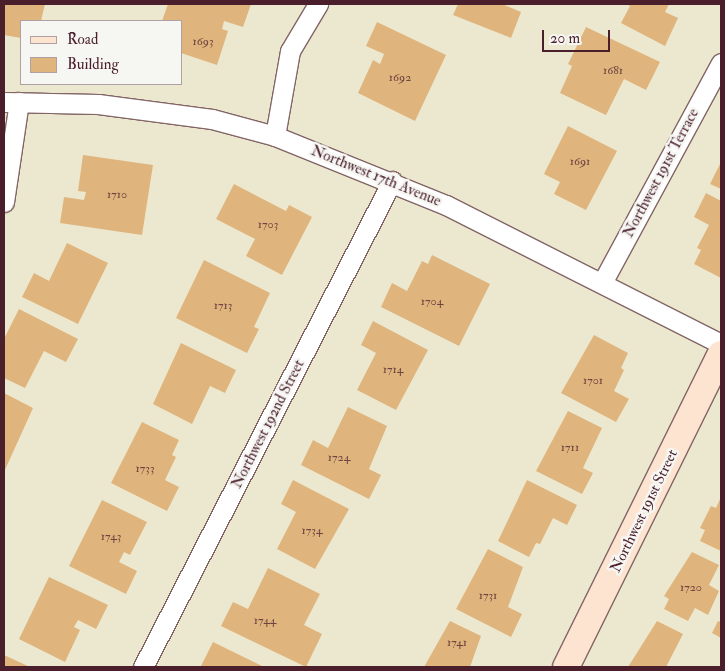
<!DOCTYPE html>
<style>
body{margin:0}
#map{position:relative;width:725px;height:671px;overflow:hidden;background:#ece8d0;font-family:"IM FELL Double Pica",serif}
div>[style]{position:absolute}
.building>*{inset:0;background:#dfb57d}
.roads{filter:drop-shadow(1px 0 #836565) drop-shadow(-1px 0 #836565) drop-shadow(0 1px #836565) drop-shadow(0 -1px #836565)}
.street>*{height:19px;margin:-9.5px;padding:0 9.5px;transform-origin:9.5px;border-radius:9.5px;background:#fff}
.secondary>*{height:26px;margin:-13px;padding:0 13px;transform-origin:13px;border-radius:13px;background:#fde4d1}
span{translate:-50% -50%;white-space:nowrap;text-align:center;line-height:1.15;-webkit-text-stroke:5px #f6f6f2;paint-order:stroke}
.number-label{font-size:12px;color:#6f4440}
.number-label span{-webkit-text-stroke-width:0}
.street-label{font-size:15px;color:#4a1f2b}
.frame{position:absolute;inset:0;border:5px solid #4a1f2b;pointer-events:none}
.legend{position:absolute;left:20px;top:20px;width:162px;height:65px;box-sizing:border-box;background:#f6f6f2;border:1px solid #b1a0a2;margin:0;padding:6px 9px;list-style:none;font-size:15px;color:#4a1f2b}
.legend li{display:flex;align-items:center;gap:10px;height:25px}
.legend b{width:25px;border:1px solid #b1a0a2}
.scale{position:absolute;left:542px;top:30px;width:68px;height:22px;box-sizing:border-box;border:2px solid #4a1f2b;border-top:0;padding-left:6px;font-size:15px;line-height:18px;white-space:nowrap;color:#4a1f2b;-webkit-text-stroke:4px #f6f6f2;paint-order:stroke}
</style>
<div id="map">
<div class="building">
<i style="clip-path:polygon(4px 4px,45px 4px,41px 21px,21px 21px,21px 38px,4px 35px)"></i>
<i style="clip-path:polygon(168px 4px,251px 4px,243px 27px,224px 21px,222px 29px,228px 31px,217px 65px,181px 53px,181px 21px,162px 21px)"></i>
<i style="clip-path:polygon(458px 4px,502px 4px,521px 12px,511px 38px,453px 15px)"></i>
<i style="clip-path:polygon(626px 4px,669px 4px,665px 12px,678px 18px,665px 46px,621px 23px,630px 6px)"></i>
<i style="clip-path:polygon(377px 22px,446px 55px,415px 121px,358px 93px,373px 60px,380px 64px,384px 54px,366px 46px)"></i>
<i style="clip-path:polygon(586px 27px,660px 62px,646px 90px,624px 79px,606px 115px,560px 93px,572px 66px,568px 64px)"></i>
<i style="clip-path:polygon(568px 126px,617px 151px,586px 210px,554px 194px,560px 182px,544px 174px)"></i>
<i style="clip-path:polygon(83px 155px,153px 165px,142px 235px,60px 223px,64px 197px,84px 200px,86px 192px,78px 191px)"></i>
<i style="clip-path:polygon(721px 162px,721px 189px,710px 184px)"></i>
<i style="clip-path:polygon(234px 184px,286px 211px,289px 205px,312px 217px,282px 275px,246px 256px,255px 239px,216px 219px)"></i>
<i style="clip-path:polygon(706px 193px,721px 201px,721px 278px,694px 264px,701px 250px,697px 248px,709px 225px,694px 217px)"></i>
<i style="clip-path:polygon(67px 243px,108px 263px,78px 324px,22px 297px,34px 273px,49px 281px)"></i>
<i style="clip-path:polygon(432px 255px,490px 284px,459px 346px,381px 307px,392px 283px,407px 291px,422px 261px,428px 264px)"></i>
<i style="clip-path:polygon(204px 260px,270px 293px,254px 327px,259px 329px,247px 353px,176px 318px)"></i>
<i style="clip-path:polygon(19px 309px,78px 339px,66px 362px,44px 351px,25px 388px,4px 378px,4px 339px)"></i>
<i style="clip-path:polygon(373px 321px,428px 350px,396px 410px,357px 390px,376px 353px,361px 345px)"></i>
<i style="clip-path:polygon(594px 335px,628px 353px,621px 368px,624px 370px,614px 391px,629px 399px,616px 422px,561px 393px)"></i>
<i style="clip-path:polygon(181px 343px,236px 370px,225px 393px,210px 386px,192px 424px,153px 404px)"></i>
<i style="clip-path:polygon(4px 393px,33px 408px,4px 472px)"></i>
<i style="clip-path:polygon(348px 407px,387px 426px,369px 469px,381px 475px,369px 499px,301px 465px,313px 440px,328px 448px)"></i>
<i style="clip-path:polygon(568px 411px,602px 428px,583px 468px,593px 473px,582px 494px,536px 471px)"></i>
<i style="clip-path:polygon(142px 422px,179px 440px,172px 455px,176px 457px,165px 480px,179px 487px,167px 511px,111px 483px)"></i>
<i style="clip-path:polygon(293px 480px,349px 509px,315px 569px,277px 549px,296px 512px,281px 504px)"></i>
<i style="clip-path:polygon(527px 480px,577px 505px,567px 525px,553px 518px,540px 544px,536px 543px,529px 557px,498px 541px)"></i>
<i style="clip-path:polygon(721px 497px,721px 551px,700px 541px,705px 530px,700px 528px,711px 506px,716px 508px)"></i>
<i style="clip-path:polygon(102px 500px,147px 522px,130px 555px,124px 552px,119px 562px,137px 571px,126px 594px,69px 566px)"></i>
<i style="clip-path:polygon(488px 549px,523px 567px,508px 607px,522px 614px,511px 637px,456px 609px)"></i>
<i style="clip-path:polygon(692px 552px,719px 565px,709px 585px,719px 591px,708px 615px,695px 608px,688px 621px,664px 609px,669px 599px,664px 596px)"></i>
<i style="clip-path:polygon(268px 568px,320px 594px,304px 625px,322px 634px,306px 667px,221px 626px,233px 602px,248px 609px)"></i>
<i style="clip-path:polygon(49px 577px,108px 605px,96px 629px,78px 620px,74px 627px,80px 630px,65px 662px,19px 639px)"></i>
<i style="clip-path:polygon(450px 621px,481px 636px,470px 667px,424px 667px)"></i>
<i style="clip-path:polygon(657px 621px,683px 634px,666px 667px,628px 667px)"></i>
<i style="clip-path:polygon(718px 621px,721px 622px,721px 638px,712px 633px)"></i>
<i style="clip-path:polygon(213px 642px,264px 667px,203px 667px,201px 666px)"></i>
<i style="clip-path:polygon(4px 655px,30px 667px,4px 667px)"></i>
</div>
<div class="roads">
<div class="street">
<i style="left:4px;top:102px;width:94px;rotate:1.2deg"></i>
<i style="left:98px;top:104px;width:115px;rotate:7.5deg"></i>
<i style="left:212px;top:119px;width:65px;rotate:15.1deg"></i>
<i style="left:275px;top:136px;width:184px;rotate:22deg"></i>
<i style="left:446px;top:205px;width:308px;rotate:26.8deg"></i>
<i style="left:275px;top:136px;width:86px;rotate:-80deg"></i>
<i style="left:290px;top:51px;width:55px;rotate:-59.2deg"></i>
<i style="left:4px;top:202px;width:101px;rotate:-81.5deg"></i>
<i style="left:602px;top:283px;width:250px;rotate:-61.6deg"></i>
<i style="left:143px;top:667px;width:546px;rotate:-62.87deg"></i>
</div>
<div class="secondary">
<i style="left:566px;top:667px;width:349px;rotate:-63.7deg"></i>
</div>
</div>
<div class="number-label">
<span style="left:203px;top:42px">1693</span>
<span style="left:613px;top:71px">1681</span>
<span style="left:400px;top:78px">1692</span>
<span style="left:580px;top:162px">1691</span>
<span style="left:117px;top:195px">1710</span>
<span style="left:268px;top:225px">1703</span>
<span style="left:432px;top:302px">1704</span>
<span style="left:223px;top:306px">1713</span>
<span style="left:393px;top:370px">1714</span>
<span style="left:593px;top:381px">1701</span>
<span style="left:570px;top:448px">1711</span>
<span style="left:339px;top:458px">1724</span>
<span style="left:145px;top:469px">1733</span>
<span style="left:312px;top:531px">1734</span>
<span style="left:111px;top:537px">1743</span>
<span style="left:691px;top:588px">1720</span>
<span style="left:488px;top:596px">1731</span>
<span style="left:265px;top:621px">1744</span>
<span style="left:457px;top:643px">1741</span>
</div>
<div class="street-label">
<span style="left:661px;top:173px;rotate:-62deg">Northwest 191st Terrace</span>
<span style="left:376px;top:176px;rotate:22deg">Northwest 17th Avenue</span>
<span style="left:268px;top:424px;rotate:-63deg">Northwest 192nd Street</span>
<span style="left:644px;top:511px;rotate:-64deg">Northwest 191st Street</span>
</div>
<div class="frame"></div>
<ul class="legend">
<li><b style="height:6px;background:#fde4d1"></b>Road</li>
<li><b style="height:14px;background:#dfb57d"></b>Building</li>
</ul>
<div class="scale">20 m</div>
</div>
